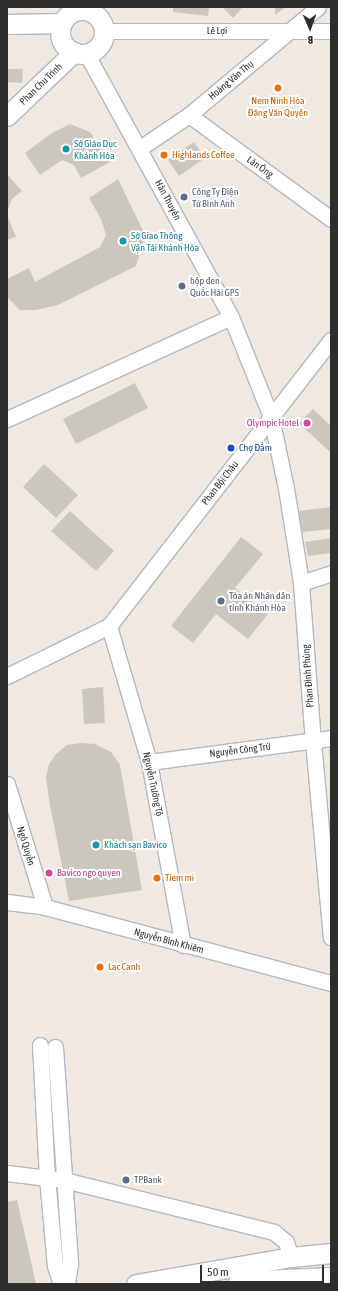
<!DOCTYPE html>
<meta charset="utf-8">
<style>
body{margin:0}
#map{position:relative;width:338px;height:1291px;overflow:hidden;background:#efe9e1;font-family:"Asap Condensed",sans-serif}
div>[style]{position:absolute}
.building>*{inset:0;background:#cbc7bf}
.roads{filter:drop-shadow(1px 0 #b4b7c1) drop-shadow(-1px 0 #b4b7c1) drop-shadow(0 1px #b4b7c1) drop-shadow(0 -1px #b4b7c1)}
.minor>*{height:15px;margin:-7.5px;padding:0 7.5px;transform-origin:7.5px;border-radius:7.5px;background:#fff}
.tertiary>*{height:19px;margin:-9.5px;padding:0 9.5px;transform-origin:9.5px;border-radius:9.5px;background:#fff}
.tertiary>.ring{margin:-9.5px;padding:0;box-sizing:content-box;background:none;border:19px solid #fff;border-radius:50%}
.dots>*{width:11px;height:11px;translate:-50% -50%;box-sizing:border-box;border:2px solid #fff;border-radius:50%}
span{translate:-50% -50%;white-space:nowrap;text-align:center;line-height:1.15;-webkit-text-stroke:4px #fff;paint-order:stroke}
.street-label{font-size:10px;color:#2e2e2e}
.food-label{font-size:10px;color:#c56008}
.left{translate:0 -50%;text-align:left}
.culture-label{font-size:10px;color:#0d838f}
.service-label{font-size:10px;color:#4e5e75}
.hotel-label{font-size:10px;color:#b23c85}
.right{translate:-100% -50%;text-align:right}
.transit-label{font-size:10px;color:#164399}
.frame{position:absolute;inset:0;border:8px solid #2e2e2e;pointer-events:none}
.north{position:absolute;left:290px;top:8px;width:40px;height:40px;-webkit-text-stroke:3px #fff;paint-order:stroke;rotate:178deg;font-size:11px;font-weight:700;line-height:16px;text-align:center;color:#2e2e2e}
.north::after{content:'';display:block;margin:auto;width:14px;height:18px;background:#2e2e2e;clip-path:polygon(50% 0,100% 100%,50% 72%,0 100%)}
.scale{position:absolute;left:200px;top:1265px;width:124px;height:18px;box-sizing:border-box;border:2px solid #2e2e2e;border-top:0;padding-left:5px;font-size:12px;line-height:14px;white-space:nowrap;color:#2e2e2e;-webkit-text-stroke:3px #fff;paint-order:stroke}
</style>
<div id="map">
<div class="building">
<i style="clip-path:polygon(173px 7px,209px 7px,208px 16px,173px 12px)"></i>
<i style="clip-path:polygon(222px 7px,243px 7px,233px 18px)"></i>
<i style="clip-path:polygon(275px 7px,286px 7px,275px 15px)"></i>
<i style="clip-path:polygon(7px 69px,23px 69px,22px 83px,7px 82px)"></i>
<i style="clip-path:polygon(70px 124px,90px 132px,110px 162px,81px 178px,74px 165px,62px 160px,40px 175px,25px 153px,52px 133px)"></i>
<i style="clip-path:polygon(194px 142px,205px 158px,179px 176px,168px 160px)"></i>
<i style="clip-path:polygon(7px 174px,22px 191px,12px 199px,7px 212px)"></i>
<i style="clip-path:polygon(118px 179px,145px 235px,136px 266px,58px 305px,36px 310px,20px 310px,7px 297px,7px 279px,29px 268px,35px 282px,100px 247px,106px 235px,101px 219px,89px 198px)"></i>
<i style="clip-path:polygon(7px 215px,16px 237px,7px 240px)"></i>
<i style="clip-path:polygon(135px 383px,148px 408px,76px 444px,63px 419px)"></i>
<i style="clip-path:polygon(313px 409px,331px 426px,331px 453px,299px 423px)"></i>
<i style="clip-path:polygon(44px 464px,78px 495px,56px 518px,23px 487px)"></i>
<i style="clip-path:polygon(331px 507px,331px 529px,302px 532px,299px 511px)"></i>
<i style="clip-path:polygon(70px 511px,114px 551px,96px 571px,51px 531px)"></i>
<i style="clip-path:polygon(241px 537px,263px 554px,235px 588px,268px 614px,248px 639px,216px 614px,193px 643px,171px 626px)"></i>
<i style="clip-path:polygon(331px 538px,331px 553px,308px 556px,305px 542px)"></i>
<i style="clip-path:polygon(103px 687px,105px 723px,84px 724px,82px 689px)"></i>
<i style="clip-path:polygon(80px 743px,95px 744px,111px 752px,120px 765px,142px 890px,69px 901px,50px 805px,46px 778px,49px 764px,56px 754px,67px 745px)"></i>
<i style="clip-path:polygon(329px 749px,331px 749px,331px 760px,330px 760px)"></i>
<i style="clip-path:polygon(17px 1200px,36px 1284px,7px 1284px,7px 1202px)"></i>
</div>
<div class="roads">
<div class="minor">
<i style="left:76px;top:7px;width:4px;rotate:56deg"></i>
<i style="left:104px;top:31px;width:227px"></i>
<i style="left:86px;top:53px;width:301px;rotate:61.2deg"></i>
<i style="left:231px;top:317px;width:108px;rotate:68.2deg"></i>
<i style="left:271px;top:417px;width:73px;rotate:78.1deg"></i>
<i style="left:286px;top:488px;width:96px;rotate:81deg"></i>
<i style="left:301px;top:583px;width:158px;rotate:85.7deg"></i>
<i style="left:313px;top:741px;width:197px;rotate:84.8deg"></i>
<i style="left:189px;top:115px;width:176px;rotate:36.2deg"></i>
<i style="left:140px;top:148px;width:59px;rotate:-34deg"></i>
<i style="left:189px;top:115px;width:168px;rotate:-39.9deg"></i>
<i style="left:7px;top:419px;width:246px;rotate:-24.5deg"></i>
<i style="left:301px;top:583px;width:32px;rotate:-18deg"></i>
<i style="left:109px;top:626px;width:142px;rotate:73.6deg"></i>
<i style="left:149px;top:762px;width:186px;rotate:79.5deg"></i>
<i style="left:7px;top:676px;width:114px;rotate:-26.1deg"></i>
<i style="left:109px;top:626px;width:362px;rotate:-52.2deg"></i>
<i style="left:149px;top:762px;width:184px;rotate:-7.5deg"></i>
<i style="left:7px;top:784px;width:129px;rotate:72.8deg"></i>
<i style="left:7px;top:902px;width:38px;rotate:7deg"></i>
<i style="left:45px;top:907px;width:296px;rotate:14.9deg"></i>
<i style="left:40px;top:1045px;width:132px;rotate:87deg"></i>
<i style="left:47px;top:1177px;width:89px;rotate:84.9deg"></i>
<i style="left:55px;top:1266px;width:19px;rotate:72deg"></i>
<i style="left:55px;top:1047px;width:218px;rotate:86deg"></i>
<i style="left:70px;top:1264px;width:20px;rotate:99deg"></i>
<i style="left:7px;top:1173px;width:57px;rotate:7deg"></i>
<i style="left:64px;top:1180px;width:216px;rotate:13.9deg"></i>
<i style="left:274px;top:1232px;width:16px;rotate:40deg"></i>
<i style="left:286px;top:1242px;width:16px;rotate:72deg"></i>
</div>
<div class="tertiary">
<i class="ring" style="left:60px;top:10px;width:25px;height:25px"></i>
<i style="left:7px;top:24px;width:55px;rotate:-1deg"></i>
<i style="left:7px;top:116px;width:93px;rotate:-43.7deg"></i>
<i style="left:136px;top:1284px;width:157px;rotate:-9.9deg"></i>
<i style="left:291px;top:1257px;width:40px;rotate:-5.7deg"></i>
<i style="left:237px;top:1284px;width:25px;rotate:-9deg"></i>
<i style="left:262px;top:1280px;width:69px;rotate:-2.5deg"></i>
</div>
</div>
<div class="dots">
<i style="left:278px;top:88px;background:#e8710a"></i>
<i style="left:66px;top:149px;background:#0f9aa8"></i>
<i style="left:164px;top:155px;background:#e8710a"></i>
<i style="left:184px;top:197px;background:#5c6f8a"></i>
<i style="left:123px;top:241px;background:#0f9aa8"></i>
<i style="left:182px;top:286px;background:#5c6f8a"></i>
<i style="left:307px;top:423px;background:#d1479c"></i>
<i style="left:231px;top:448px;background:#1a4fb4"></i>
<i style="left:221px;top:601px;background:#5c6f8a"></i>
<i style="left:96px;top:845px;background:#0f9aa8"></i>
<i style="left:49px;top:873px;background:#d1479c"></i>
<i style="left:157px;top:878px;background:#e8710a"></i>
<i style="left:100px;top:967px;background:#e8710a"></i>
<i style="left:126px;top:1180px;background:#5c6f8a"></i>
</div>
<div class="street-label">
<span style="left:217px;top:31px">Lê Lợi</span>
<span style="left:231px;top:80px;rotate:-40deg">Hoàng Văn Thụ</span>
<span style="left:41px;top:84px;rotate:-44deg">Phan Chu Trinh</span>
<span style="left:260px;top:167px;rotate:36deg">Lãn Ông</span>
<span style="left:168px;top:200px;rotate:62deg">Hàn Thuyên</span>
<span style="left:220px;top:483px;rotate:-52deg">Phan Bội Châu</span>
<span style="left:308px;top:676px;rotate:-94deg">Phan Đình Phùng</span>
<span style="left:240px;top:750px;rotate:-7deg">Nguyễn Công Trứ</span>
<span style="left:153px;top:784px;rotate:78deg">Nguyễn Trường Tộ</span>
<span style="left:26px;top:846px;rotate:73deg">Ngô Quyền</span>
<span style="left:169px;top:941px;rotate:15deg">Nguyễn Bình Khiêm</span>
</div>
<div class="food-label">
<span style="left:278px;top:106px">Nem Ninh Hòa<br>Đặng Văn Quyên</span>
<span class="left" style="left:172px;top:155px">Highlands Coffee</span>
<span class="left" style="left:165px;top:878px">Tiem mi</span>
<span class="left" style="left:108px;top:967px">Lac Canh</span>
</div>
<div class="culture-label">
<span class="left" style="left:74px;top:149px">Sở Giáo Dục<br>Khánh Hòa</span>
<span class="left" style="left:131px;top:241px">Sở Giao Thông<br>Vận Tải Khánh Hòa</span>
<span class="left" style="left:104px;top:845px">Khách sạn Bavico</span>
</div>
<div class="service-label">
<span class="left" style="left:192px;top:197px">Công Ty Điện<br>Tử Bình Anh</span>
<span class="left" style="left:190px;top:286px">hộp đen<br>Quốc Hải GPS</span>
<span class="left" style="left:229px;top:601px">Tòa án Nhân dân<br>tỉnh Khánh Hòa</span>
<span class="left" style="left:134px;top:1180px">TPBank</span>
</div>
<div class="hotel-label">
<span class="right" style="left:299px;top:423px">Olympic Hotel</span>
<span class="left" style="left:57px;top:873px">Bavico ngo quyen</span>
</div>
<div class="transit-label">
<span class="left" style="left:239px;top:448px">Chợ Đầm</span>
</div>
<div class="frame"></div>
<div class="north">B</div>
<div class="scale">50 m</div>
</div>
